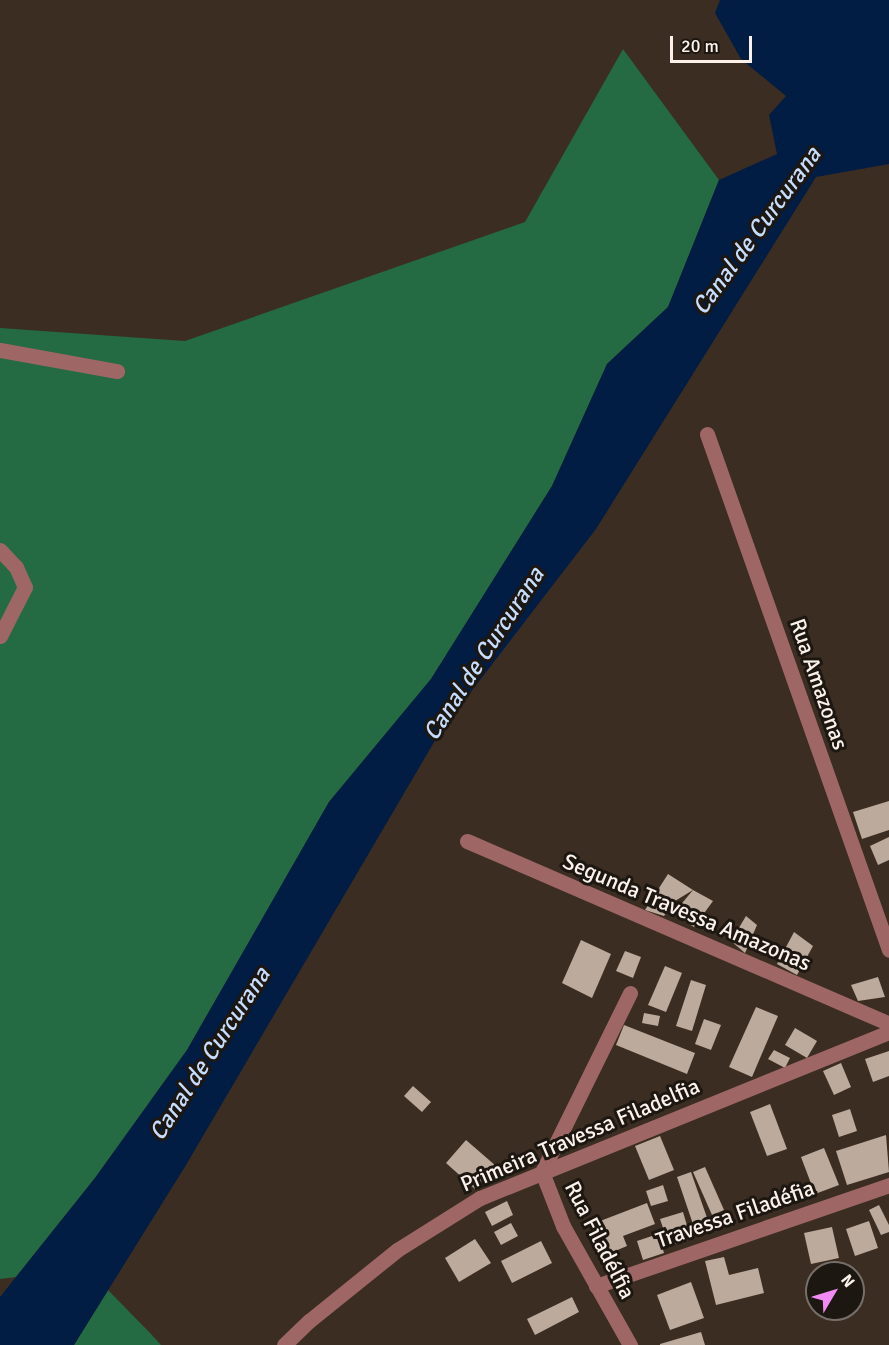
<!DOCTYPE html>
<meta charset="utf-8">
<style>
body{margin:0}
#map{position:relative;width:889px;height:1345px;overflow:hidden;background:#3b2d22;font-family:Signika,sans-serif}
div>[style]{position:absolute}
.green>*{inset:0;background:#246a42}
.water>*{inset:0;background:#021d44}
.building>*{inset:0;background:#bcaa9c}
.minor>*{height:15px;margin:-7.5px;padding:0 7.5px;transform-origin:7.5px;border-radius:7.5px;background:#9e6665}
span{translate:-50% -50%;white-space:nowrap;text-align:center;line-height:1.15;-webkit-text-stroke:6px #1d1712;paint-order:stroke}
.street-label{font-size:22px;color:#fcf2eb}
.water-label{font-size:24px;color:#c6ddfe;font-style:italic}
.north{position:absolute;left:805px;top:1261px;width:60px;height:60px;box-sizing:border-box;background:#1d1712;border:2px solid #766f69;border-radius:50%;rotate:52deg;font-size:16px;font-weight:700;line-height:24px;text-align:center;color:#fcf2eb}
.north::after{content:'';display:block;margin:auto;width:21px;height:27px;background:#f28af3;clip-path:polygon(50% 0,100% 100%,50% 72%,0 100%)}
.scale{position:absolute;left:670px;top:36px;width:82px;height:27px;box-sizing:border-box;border:3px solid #fcf2eb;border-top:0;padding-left:8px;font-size:18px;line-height:21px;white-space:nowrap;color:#fcf2eb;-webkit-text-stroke:4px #1d1712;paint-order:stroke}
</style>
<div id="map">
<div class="green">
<i style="clip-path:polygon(623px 49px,719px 180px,668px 307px,607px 364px,552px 486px,431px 679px,329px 802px,187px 1050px,95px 1178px,16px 1277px,0 1279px,0 328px,185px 341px,525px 222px)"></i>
<i style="clip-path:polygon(108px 1290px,151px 1334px,161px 1345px,74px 1345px)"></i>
</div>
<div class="water">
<i style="clip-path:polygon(720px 0,889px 0,889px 164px,816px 177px,596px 529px,440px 732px,186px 1165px,74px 1345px,0 1345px,0 1297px,95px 1178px,187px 1050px,329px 802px,431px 679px,552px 486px,607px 364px,668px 307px,719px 180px,777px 154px,769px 115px,786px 96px,741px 59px,715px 13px)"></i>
</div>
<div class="building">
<i style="clip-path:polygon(889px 801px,889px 830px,862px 839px,853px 812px)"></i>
<i style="clip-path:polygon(889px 837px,889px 860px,878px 865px,870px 846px)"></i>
<i style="clip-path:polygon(668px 874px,693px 890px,675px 901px,664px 916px,645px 910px)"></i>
<i style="clip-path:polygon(693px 890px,713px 901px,694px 927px,673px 914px)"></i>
<i style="clip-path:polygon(746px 916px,757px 925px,745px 953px,731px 941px)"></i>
<i style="clip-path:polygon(794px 932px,813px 946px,797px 975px,777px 964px)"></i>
<i style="clip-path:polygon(581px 940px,611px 954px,592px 998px,562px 983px)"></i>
<i style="clip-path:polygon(625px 951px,641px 957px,633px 978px,616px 971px)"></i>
<i style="clip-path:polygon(665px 966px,682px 973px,666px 1012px,648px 1005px)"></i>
<i style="clip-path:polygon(878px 977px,885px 997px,858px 1001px,851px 985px)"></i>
<i style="clip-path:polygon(691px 980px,706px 985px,692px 1031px,676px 1026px)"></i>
<i style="clip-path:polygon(756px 1007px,778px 1016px,752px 1077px,729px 1067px)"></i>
<i style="clip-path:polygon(644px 1013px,660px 1016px,658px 1026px,642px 1023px)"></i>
<i style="clip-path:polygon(704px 1019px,721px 1025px,711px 1050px,695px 1044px)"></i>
<i style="clip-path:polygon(624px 1025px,695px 1053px,687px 1074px,616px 1045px)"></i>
<i style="clip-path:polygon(795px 1028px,817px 1041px,807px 1058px,785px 1045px)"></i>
<i style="clip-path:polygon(774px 1050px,790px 1058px,785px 1068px,768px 1059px)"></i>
<i style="clip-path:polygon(889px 1051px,889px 1076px,873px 1082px,865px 1059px)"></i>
<i style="clip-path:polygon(841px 1063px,851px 1087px,834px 1095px,823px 1071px)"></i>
<i style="clip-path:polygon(413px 1086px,431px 1102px,422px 1112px,404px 1096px)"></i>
<i style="clip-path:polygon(770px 1104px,787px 1149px,767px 1156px,750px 1112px)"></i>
<i style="clip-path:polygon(850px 1109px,857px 1131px,839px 1137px,832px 1115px)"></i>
<i style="clip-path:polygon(886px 1135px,889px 1172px,847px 1185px,836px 1151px)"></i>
<i style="clip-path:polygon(660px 1136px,674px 1170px,649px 1180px,635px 1146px)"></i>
<i style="clip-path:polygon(466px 1140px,496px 1166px,475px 1189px,446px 1163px)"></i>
<i style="clip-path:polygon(824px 1148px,839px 1185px,815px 1194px,801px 1157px)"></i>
<i style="clip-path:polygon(705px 1167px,724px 1210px,712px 1215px,693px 1172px)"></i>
<i style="clip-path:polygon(691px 1172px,711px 1229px,696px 1233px,677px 1177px)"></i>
<i style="clip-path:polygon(663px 1185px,668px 1201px,651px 1206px,646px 1191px)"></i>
<i style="clip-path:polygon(507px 1201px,513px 1215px,492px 1226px,485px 1212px)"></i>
<i style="clip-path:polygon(647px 1203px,655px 1224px,623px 1236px,627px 1246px,608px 1254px,595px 1223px)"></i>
<i style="clip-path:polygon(879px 1205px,889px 1225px,889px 1232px,881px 1235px,869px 1210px)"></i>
<i style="clip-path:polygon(683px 1212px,691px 1239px,669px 1246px,660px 1219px)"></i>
<i style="clip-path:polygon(869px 1221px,878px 1248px,855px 1256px,846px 1229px)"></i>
<i style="clip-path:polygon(511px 1223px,518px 1236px,501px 1245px,494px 1232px)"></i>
<i style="clip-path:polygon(832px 1227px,839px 1258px,811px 1264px,804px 1233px)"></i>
<i style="clip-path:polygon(658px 1234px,664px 1253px,643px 1260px,637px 1241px)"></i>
<i style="clip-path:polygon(475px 1239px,491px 1263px,459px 1282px,445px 1258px)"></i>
<i style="clip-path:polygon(541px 1241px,552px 1263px,512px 1283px,501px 1261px)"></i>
<i style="clip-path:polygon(724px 1257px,729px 1275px,758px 1268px,764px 1293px,716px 1305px,705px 1261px)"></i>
<i style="clip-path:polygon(841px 1263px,845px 1273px,822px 1273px,821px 1270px)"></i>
<i style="clip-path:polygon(691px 1282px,704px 1318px,670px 1330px,657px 1295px)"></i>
<i style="clip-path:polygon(572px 1297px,579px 1312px,535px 1335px,527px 1319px)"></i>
<i style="clip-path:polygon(701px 1332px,705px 1345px,660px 1345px,660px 1344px)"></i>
</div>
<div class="minor">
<i style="left:0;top:350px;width:119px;rotate:10.2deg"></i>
<i style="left:707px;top:434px;width:547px;rotate:70.57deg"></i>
<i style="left:0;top:550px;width:23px;rotate:47deg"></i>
<i style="left:16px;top:567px;width:22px;rotate:66deg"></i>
<i style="left:25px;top:587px;width:55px;rotate:117deg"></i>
<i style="left:467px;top:841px;width:460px;rotate:23.4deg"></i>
<i style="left:630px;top:993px;width:199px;rotate:116.2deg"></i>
<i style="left:542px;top:1172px;width:58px;rotate:68.7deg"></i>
<i style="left:563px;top:1226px;width:137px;rotate:60.6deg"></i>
<i style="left:596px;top:1286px;width:310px;rotate:-19deg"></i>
<i style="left:284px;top:1345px;width:35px;rotate:-44deg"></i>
<i style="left:309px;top:1321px;width:113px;rotate:-38.9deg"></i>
<i style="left:397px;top:1250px;width:98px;rotate:-32.1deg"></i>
<i style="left:480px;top:1198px;width:441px;rotate:-22.1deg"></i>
</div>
<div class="street-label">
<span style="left:819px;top:684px;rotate:71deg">Rua Amazonas</span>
<span style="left:687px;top:912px;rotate:23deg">Segunda Travessa Amazonas</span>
<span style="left:580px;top:1135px;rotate:-23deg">Primeira Travessa Filadelfia</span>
<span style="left:735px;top:1214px;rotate:-19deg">Travessa Filadéfia</span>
<span style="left:600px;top:1240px;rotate:63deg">Rua Filadélfia</span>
</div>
<div class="water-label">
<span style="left:757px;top:231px;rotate:-54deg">Canal de Curcurana</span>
<span style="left:484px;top:654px;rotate:-57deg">Canal de Curcurana</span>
<span style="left:210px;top:1054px;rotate:-57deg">Canal de Curcurana</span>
</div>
<div class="north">N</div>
<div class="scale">20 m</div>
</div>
